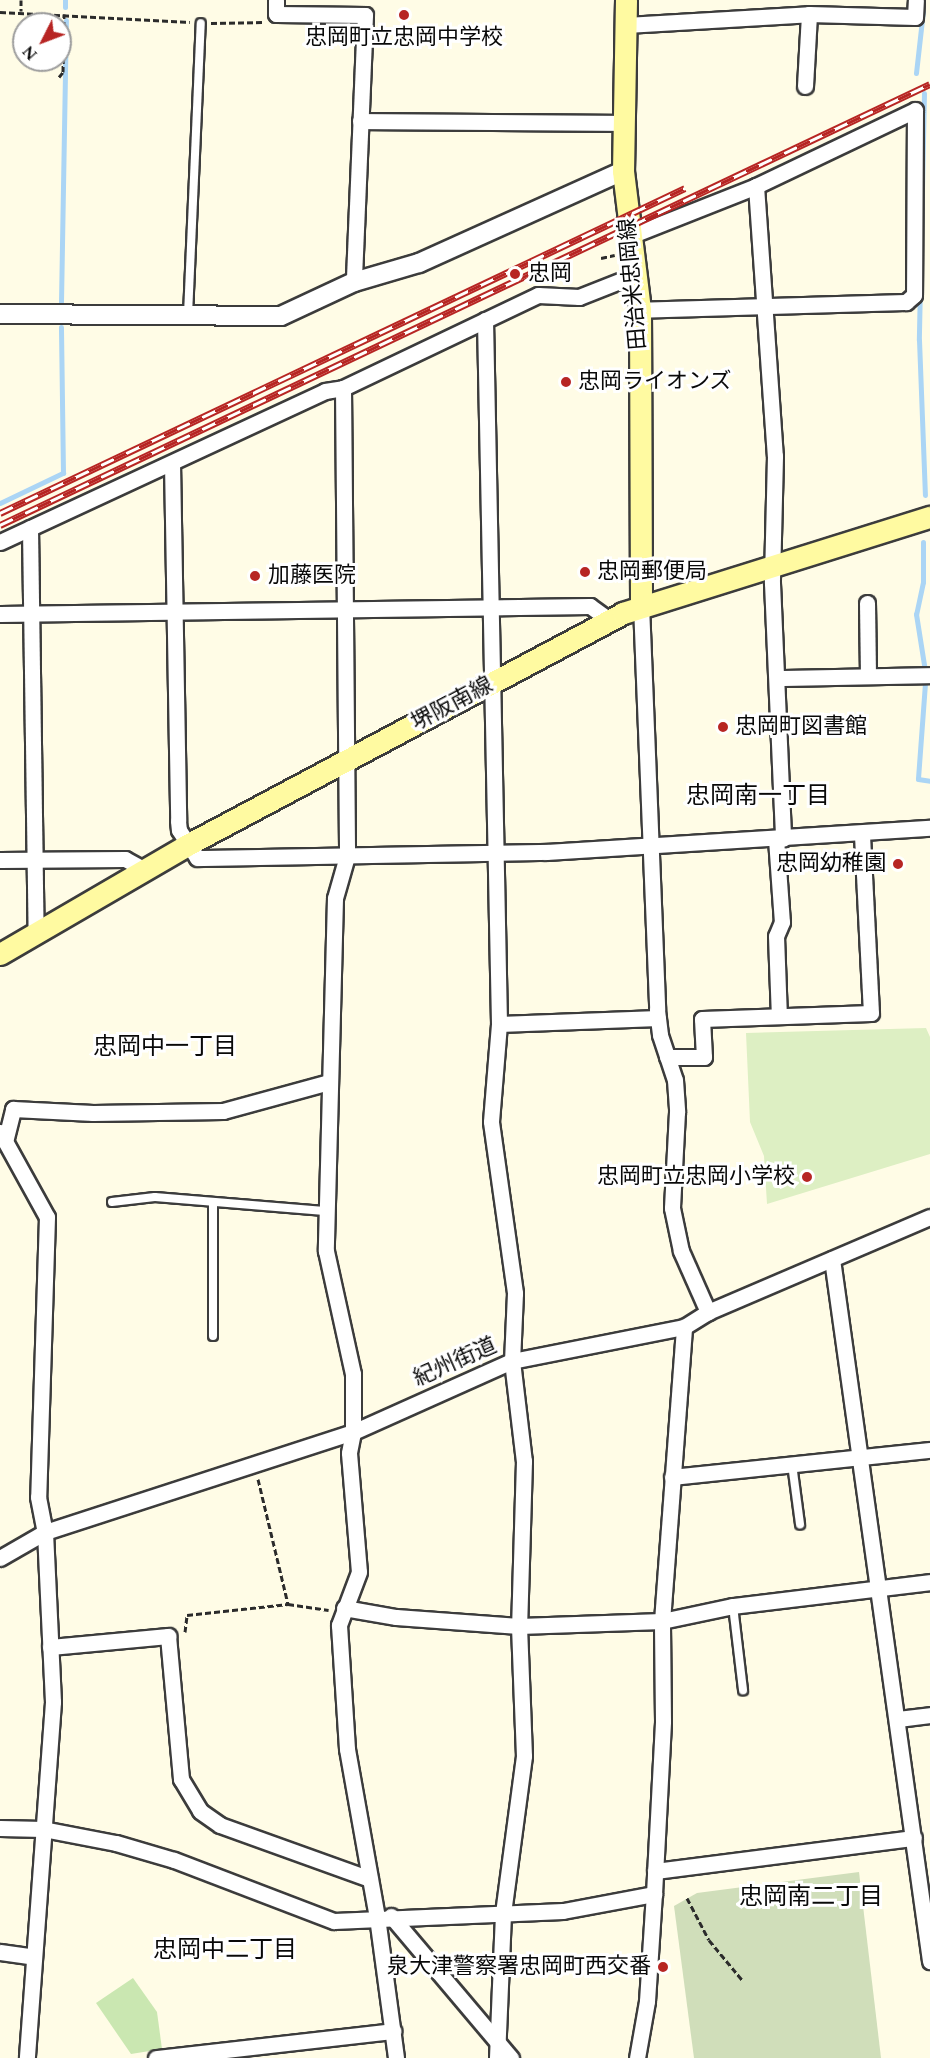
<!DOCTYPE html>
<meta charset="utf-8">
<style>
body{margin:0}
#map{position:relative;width:930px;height:2058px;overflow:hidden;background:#fffce6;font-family:Spectral,"Noto Sans JP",serif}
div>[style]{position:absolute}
.green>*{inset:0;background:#cae7b1}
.cemetery>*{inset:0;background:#d0deba}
.pitch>*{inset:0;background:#ddefc3}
.stream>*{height:5px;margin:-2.5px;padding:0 2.5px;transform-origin:2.5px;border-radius:2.5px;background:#abd5f5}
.path>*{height:3px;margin-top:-1.5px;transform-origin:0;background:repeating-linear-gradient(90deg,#2b2b2b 0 6px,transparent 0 9px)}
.roads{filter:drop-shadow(2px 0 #3c3c3c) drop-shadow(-2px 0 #3c3c3c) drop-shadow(0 2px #3c3c3c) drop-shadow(0 -2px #3c3c3c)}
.service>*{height:8px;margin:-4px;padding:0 4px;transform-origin:4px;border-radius:4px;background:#fff}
.minor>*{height:15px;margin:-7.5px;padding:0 7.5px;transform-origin:7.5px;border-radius:7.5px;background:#fff}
.tertiary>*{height:18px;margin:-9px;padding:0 9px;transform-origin:9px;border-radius:9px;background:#fff}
.secondary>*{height:21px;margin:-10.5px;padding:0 10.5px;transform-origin:10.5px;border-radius:10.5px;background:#fffaa1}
.rail>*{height:7px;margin-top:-3.5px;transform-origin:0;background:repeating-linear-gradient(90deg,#fff 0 14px,#b72523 0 28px);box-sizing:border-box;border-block:2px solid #b72523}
.dots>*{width:16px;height:16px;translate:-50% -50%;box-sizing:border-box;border:3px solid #fff;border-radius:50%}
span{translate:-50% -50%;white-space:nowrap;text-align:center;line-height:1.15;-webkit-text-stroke:6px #fff;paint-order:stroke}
.poi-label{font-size:22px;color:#090909}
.left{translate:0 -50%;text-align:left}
.right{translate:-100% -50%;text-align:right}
.street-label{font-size:22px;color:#090909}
.neighbourhood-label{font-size:24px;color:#090909}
.north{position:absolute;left:12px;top:12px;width:60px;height:60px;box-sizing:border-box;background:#fff;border:2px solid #9d9d9d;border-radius:50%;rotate:228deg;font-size:16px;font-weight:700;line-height:24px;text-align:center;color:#090909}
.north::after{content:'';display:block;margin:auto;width:21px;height:27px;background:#b72523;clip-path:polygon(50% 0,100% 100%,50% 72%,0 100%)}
</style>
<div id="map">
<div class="green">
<i style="clip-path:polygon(133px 1978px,157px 2012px,162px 2049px,131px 2054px,96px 2003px)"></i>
</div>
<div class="cemetery">
<i style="clip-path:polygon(859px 1872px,881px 2058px,694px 2058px,674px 1906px,697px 1893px)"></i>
</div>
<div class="pitch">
<i style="clip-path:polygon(926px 1028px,930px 1037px,930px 1154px,767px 1204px,764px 1156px,750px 1122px,746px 1033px)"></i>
</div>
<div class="stream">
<i style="left:65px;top:7px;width:7px;rotate:-90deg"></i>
<i style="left:916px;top:73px;width:62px;rotate:-83.6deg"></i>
<i style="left:924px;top:93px;width:247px;rotate:91.2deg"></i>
<i style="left:919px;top:340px;width:155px;rotate:87.8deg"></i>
<i style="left:61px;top:302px;width:282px;rotate:-89deg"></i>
<i style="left:0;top:503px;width:70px;rotate:-25.5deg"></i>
<i style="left:63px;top:473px;width:146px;rotate:-90.8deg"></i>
<i style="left:923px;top:542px;width:40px;rotate:90deg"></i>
<i style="left:923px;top:582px;width:33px;rotate:102deg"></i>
<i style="left:916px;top:614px;width:58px;rotate:81deg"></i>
<i style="left:925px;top:683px;width:96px;rotate:94.2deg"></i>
<i style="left:918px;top:779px;width:12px;rotate:9deg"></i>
</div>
<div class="path">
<i style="left:21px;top:0;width:11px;rotate:90deg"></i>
<i style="left:0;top:12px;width:190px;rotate:3deg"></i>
<i style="left:211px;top:23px;width:51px;rotate:-1.1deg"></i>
<i style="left:59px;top:77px;width:6px;rotate:-51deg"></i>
<i style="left:63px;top:72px;width:58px;rotate:-89deg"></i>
<i style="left:601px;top:258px;width:14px;rotate:-12deg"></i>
<i style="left:258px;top:1479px;width:129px;rotate:76.5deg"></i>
<i style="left:288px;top:1604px;width:41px;rotate:8.3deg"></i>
<i style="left:185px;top:1632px;width:17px;rotate:-83deg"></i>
<i style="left:187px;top:1615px;width:102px;rotate:-6.2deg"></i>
<i style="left:687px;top:1898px;width:47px;rotate:62.4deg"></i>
<i style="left:709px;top:1940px;width:53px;rotate:50.3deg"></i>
</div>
<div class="roads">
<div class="service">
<i style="left:188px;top:315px;width:292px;rotate:-87.5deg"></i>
<i style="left:112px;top:1202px;width:43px;rotate:-6.6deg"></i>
<i style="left:155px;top:1197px;width:173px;rotate:4.7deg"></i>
<i style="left:213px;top:1202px;width:134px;rotate:90deg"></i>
<i style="left:792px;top:1464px;width:61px;rotate:82.4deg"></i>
<i style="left:733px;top:1606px;width:85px;rotate:83.2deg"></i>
</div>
<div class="minor">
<i style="left:276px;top:0;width:14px;rotate:90deg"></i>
<i style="left:276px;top:14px;width:89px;rotate:0.6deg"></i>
<i style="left:365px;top:15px;width:267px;rotate:92.4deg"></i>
<i style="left:626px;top:25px;width:183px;rotate:-3.4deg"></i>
<i style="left:809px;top:14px;width:106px;rotate:1.6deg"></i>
<i style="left:915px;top:17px;width:17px;rotate:-87deg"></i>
<i style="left:805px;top:86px;width:72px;rotate:-86.8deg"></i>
<i style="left:360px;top:121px;width:264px;rotate:0.4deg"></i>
<i style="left:756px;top:186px;width:271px;rotate:86deg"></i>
<i style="left:775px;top:456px;width:127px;rotate:91.4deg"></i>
<i style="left:772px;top:583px;width:256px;rotate:87.5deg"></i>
<i style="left:630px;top:236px;width:136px;rotate:-21.6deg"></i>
<i style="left:756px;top:186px;width:176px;rotate:-25.5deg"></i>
<i style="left:915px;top:110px;width:185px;rotate:90.3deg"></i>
<i style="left:914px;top:295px;width:11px;rotate:139deg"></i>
<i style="left:906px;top:302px;width:266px;rotate:178.3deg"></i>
<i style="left:485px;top:320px;width:704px;rotate:88.86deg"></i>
<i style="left:499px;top:1024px;width:98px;rotate:94.7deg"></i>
<i style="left:491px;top:1122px;width:173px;rotate:82deg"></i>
<i style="left:515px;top:1293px;width:68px;rotate:92.5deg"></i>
<i style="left:512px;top:1361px;width:101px;rotate:83.2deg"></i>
<i style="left:524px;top:1461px;width:165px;rotate:91.7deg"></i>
<i style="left:519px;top:1626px;width:130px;rotate:87.8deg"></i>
<i style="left:524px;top:1756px;width:159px;rotate:97.6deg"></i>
<i style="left:503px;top:1914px;width:144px;rotate:92.4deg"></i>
<i style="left:343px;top:388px;width:468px;rotate:89.5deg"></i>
<i style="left:347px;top:856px;width:44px;rotate:105.9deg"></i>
<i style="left:335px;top:898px;width:353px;rotate:91.5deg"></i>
<i style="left:326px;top:1251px;width:126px;rotate:77.6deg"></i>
<i style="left:353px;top:1374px;width:58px;rotate:90deg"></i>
<i style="left:353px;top:1432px;width:21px;rotate:101deg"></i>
<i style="left:349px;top:1453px;width:119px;rotate:85.2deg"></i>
<i style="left:359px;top:1572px;width:57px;rotate:110.7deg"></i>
<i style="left:339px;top:1625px;width:124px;rotate:86.3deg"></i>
<i style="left:347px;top:1749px;width:171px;rotate:79.9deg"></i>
<i style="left:377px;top:1917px;width:142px;rotate:82.3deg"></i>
<i style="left:172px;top:463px;width:358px;rotate:89deg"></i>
<i style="left:178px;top:821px;width:9px;rotate:84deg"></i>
<i style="left:179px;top:830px;width:33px;rotate:57deg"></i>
<i style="left:197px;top:858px;width:349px;rotate:-1deg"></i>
<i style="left:546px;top:852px;width:385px;rotate:-3.6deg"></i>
<i style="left:30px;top:528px;width:405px;rotate:89.2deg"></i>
<i style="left:0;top:542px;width:358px;rotate:-24.9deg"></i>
<i style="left:325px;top:391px;width:18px;rotate:-9deg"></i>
<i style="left:343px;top:388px;width:216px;rotate:-25.5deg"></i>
<i style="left:538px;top:295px;width:41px;rotate:2.8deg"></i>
<i style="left:579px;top:297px;width:62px;rotate:-21.6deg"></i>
<i style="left:867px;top:603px;width:73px;rotate:89.2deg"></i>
<i style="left:641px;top:605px;width:405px;rotate:87.7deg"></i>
<i style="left:657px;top:1010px;width:25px;rotate:83deg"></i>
<i style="left:660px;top:1035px;width:47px;rotate:71.6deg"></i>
<i style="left:675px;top:1080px;width:32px;rotate:86deg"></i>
<i style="left:677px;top:1112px;width:96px;rotate:93deg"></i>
<i style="left:672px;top:1208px;width:44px;rotate:78.2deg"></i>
<i style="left:681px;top:1251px;width:67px;rotate:66.1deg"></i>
<i style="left:0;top:614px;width:590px;rotate:-0.78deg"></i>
<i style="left:590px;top:606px;width:24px;rotate:36deg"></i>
<i style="left:778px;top:678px;width:152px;rotate:-1.1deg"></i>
<i style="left:776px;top:839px;width:83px;rotate:85.9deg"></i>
<i style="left:782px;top:922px;width:15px;rotate:113deg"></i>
<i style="left:776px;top:936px;width:80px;rotate:87.9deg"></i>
<i style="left:0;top:860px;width:125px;rotate:-0.5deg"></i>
<i style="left:125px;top:859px;width:23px;rotate:29deg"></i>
<i style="left:499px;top:1024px;width:159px;rotate:-2.2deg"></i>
<i style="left:667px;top:1057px;width:37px"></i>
<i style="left:704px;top:1057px;width:38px;rotate:-93deg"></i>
<i style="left:702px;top:1019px;width:169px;rotate:-2deg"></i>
<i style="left:871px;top:1013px;width:180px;rotate:-92.9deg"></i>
<i style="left:0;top:1132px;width:97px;rotate:61.1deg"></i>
<i style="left:47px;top:1217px;width:280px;rotate:91.8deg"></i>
<i style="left:38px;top:1497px;width:36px;rotate:79deg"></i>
<i style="left:45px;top:1532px;width:170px;rotate:87.3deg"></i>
<i style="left:53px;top:1702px;width:357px;rotate:94.2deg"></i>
<i style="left:6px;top:1138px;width:30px;rotate:-76deg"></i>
<i style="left:13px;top:1109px;width:80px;rotate:2.9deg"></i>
<i style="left:93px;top:1113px;width:130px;rotate:-0.9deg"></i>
<i style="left:223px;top:1111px;width:110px;rotate:-15.3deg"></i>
<i style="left:832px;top:1259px;width:709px;rotate:82.05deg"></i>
<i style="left:672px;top:1477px;width:259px;rotate:-6deg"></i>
<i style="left:0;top:1558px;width:52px;rotate:-30deg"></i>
<i style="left:45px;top:1532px;width:324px;rotate:-18deg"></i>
<i style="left:353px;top:1432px;width:174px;rotate:-24.1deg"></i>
<i style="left:512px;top:1361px;width:175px;rotate:-11.2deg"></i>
<i style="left:684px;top:1327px;width:28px;rotate:-32deg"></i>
<i style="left:708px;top:1312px;width:241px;rotate:-23.2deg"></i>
<i style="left:344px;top:1608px;width:53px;rotate:9.8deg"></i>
<i style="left:396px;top:1617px;width:123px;rotate:4.2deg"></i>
<i style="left:519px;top:1626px;width:143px;rotate:-2deg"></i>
<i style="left:662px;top:1621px;width:73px;rotate:-11.9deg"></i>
<i style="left:733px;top:1606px;width:198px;rotate:-6.9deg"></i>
<i style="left:50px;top:1647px;width:119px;rotate:-5.3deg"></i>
<i style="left:168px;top:1636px;width:144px;rotate:84.8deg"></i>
<i style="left:181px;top:1779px;width:37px;rotate:59deg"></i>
<i style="left:200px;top:1811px;width:24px;rotate:35deg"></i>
<i style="left:220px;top:1825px;width:159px;rotate:19.8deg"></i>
<i style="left:898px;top:1719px;width:32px;rotate:-7deg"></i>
<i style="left:0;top:1828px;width:43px;rotate:1.3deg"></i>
<i style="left:43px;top:1829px;width:74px;rotate:10.9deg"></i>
<i style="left:116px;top:1843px;width:60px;rotate:16.3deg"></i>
<i style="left:174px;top:1860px;width:171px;rotate:20.9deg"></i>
<i style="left:334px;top:1921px;width:229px;rotate:-2.5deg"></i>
<i style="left:563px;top:1911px;width:93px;rotate:-10.6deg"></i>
<i style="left:655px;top:1871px;width:261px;rotate:-7.3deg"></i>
<i style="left:391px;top:1916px;width:186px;rotate:49.8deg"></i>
<i style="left:0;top:1952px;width:34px;rotate:8deg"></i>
<i style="left:156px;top:2058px;width:239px;rotate:-6.5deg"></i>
<i style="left:637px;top:2058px;width:58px;rotate:-80deg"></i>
<i style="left:647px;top:2001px;width:107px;rotate:-86.3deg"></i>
<i style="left:654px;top:1894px;width:173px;rotate:-87deg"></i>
<i style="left:663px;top:1721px;width:100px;rotate:-90.6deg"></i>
<i style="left:662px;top:1621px;width:295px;rotate:-85.7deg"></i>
</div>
<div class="tertiary">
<i style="left:0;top:314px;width:281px;rotate:0.4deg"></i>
<i style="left:281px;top:316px;width:81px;rotate:-25deg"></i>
<i style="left:354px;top:282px;width:68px;rotate:-16.3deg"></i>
<i style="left:419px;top:263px;width:224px;rotate:-24.3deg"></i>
</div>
<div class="secondary">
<i style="left:626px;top:0;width:171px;rotate:91deg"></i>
<i style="left:623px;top:171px;width:140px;rotate:83deg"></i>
<i style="left:640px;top:310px;width:295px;rotate:89.8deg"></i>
<i style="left:0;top:954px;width:216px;rotate:-30.2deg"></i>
<i style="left:187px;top:845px;width:494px;rotate:-28deg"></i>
<i style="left:623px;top:613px;width:322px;rotate:-17.4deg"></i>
</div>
</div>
<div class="rail">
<i style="left:0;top:513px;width:758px;rotate:-25.38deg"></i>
<i style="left:0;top:525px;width:1029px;rotate:-25.37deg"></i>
</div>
<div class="dots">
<i style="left:404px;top:15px;background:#b72523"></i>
<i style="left:515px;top:274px;background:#b72523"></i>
<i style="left:566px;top:382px;background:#b72523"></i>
<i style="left:585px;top:572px;background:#b72523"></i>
<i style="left:255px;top:576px;background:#b72523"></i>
<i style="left:723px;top:727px;background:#b72523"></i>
<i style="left:898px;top:864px;background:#b72523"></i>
<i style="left:807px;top:1177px;background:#b72523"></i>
<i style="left:663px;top:1967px;background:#b72523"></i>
</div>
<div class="poi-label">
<span style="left:404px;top:38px">忠岡町立忠岡中学校</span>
<span class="left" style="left:528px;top:274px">忠岡</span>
<span class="left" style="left:578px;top:382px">忠岡ライオンズ</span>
<span class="left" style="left:597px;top:572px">忠岡郵便局</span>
<span class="left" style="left:268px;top:576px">加藤医院</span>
<span class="left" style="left:735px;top:727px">忠岡町図書館</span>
<span class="right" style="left:886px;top:864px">忠岡幼稚園</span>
<span class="right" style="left:795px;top:1177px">忠岡町立忠岡小学校</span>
<span class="right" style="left:651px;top:1967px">泉大津警察署忠岡町西交番</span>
</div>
<div class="street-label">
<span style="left:633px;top:284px;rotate:-95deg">田治米忠岡線</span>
<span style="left:452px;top:704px;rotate:-28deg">堺阪南線</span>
<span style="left:455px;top:1362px;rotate:-24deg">紀州街道</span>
</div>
<div class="neighbourhood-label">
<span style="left:758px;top:797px">忠岡南一丁目</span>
<span style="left:165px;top:1048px">忠岡中一丁目</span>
<span style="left:811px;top:1898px">忠岡南二丁目</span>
<span style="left:225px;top:1951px">忠岡中二丁目</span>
</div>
<div class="north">N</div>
</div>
